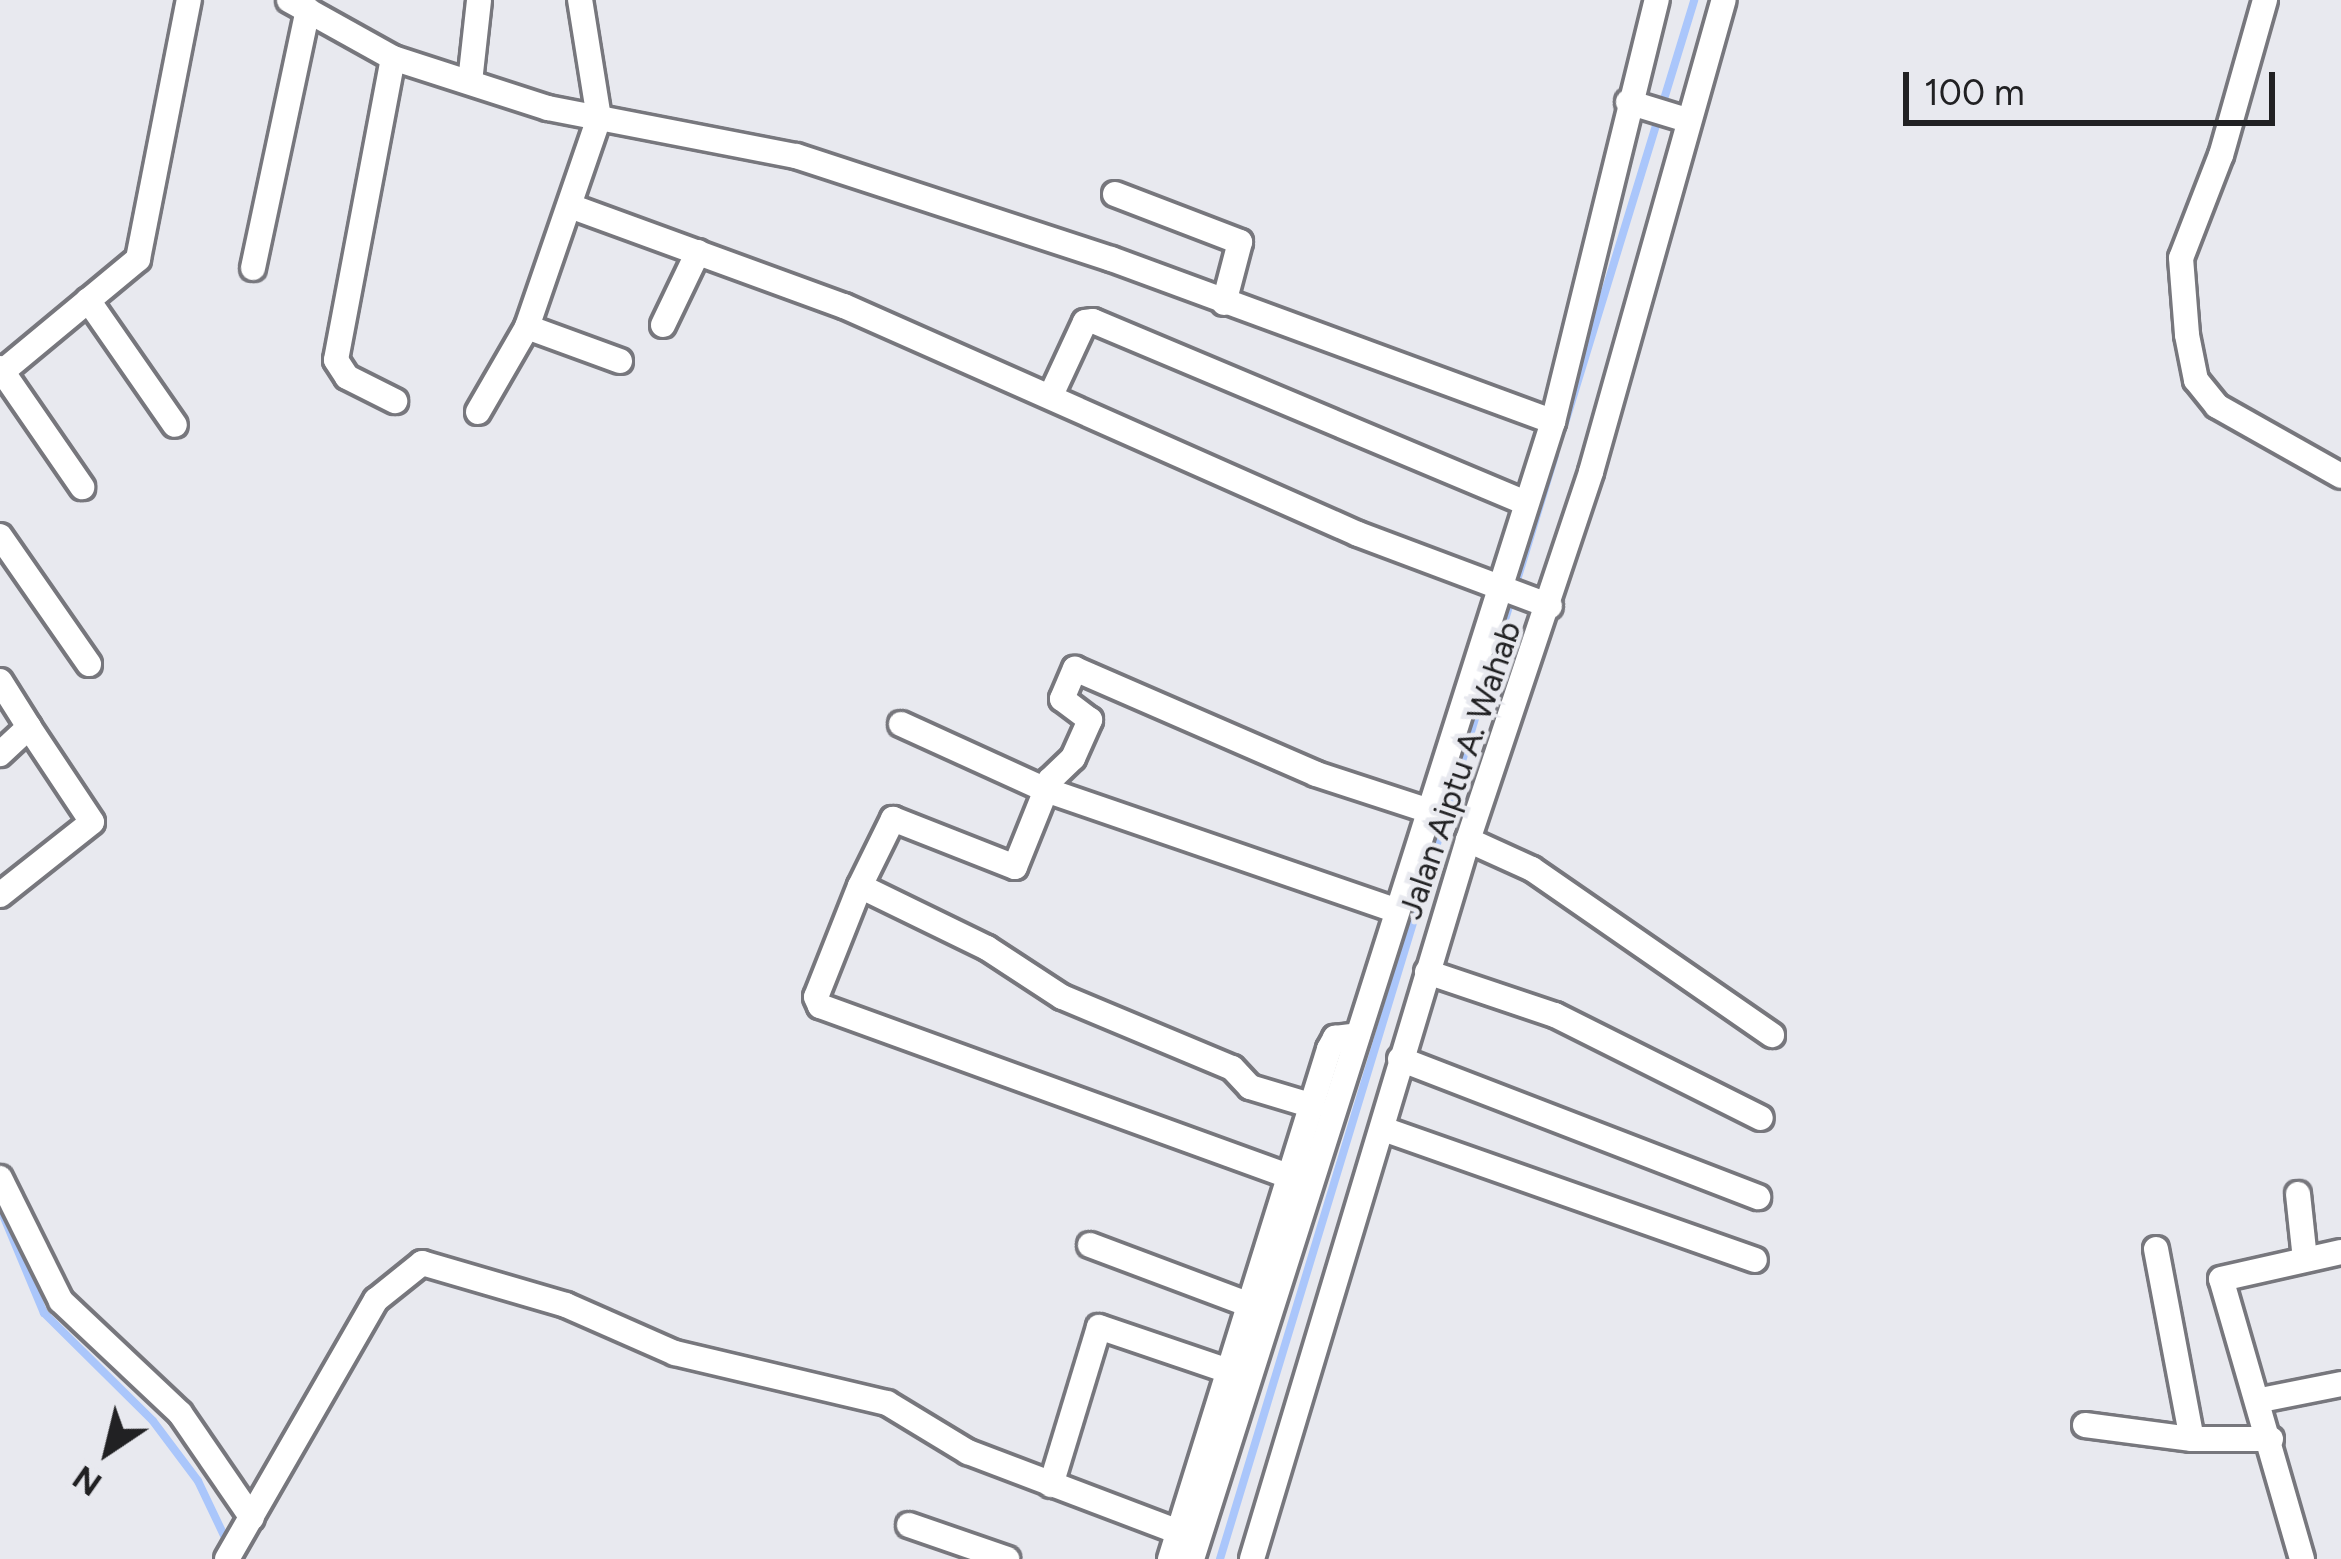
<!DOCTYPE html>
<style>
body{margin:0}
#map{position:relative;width:2341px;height:1559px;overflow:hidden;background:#e8e9ef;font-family:Figtree,sans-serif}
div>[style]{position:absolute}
.stream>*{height:8px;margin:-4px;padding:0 4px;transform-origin:4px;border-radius:4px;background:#aac6fb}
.roads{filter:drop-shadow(3px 0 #77777d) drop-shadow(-3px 0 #77777d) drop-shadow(0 3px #77777d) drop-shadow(0 -3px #77777d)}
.street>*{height:24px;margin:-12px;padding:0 12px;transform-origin:12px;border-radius:12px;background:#fff}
span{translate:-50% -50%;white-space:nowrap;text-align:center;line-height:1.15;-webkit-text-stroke:9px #e8e9ef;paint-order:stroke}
.street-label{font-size:33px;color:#212123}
.north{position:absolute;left:48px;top:1391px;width:120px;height:120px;-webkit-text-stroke:9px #e8e9ef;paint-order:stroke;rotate:215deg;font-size:33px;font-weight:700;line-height:48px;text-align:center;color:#212123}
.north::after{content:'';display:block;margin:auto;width:42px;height:54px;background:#212123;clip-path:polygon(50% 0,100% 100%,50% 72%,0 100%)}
.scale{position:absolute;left:1903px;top:72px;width:372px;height:54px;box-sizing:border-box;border:6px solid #212123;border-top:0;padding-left:15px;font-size:36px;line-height:42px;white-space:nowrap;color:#212123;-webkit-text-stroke:9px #e8e9ef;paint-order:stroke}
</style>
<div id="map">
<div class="stream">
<i style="left:1565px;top:423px;width:442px;rotate:-73deg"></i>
<i style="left:0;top:1208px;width:114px;rotate:67.3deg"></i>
<i style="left:44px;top:1313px;width:153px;rotate:44.7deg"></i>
<i style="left:153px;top:1421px;width:75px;rotate:53.1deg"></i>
<i style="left:198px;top:1481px;width:70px;rotate:64.5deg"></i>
<i style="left:1220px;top:1559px;width:1154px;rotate:-73.12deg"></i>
</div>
<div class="roads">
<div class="street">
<i style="left:289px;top:0;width:119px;rotate:29.1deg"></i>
<i style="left:393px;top:58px;width:163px;rotate:17.9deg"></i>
<i style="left:548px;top:108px;width:253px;rotate:11deg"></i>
<i style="left:796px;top:156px;width:331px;rotate:18.1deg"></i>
<i style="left:1111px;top:259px;width:471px;rotate:20.2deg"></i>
<i style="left:2265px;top:0;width:161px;rotate:105.8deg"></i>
<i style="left:2221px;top:155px;width:110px;rotate:111.2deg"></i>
<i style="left:2181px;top:258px;width:77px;rotate:85.5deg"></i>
<i style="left:2187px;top:335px;width:46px;rotate:78.7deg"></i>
<i style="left:2196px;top:380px;width:33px;rotate:51deg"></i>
<i style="left:2217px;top:406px;width:142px;rotate:29.4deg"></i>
<i style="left:393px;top:58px;width:307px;rotate:100.7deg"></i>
<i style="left:336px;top:360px;width:20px;rotate:57deg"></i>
<i style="left:347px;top:377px;width:54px;rotate:26.6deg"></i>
<i style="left:470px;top:82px;width:82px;rotate:-83.7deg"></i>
<i style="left:1628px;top:102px;width:62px;rotate:17deg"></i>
<i style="left:1115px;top:194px;width:134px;rotate:21deg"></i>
<i style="left:1240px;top:242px;width:63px;rotate:104.7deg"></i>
<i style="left:570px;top:206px;width:292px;rotate:20.1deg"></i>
<i style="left:844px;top:306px;width:562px;rotate:23.92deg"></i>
<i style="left:1358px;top:534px;width:205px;rotate:20.6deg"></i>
<i style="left:253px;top:268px;width:264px;rotate:-78deg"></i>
<i style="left:88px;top:300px;width:152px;rotate:55.2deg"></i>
<i style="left:663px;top:325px;width:81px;rotate:-64.4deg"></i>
<i style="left:527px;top:327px;width:99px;rotate:20.1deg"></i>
<i style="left:0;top:368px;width:145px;rotate:55.4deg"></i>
<i style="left:2px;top:372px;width:177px;rotate:-39.7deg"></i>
<i style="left:138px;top:259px;width:264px;rotate:-78.9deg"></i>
<i style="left:1052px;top:393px;width:78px;rotate:-65.1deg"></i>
<i style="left:1085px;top:322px;width:8px;rotate:-7deg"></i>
<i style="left:1093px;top:321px;width:467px;rotate:22.8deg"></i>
<i style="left:478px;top:412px;width:98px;rotate:-60deg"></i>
<i style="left:527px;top:327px;width:221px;rotate:-71deg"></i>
<i style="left:599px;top:118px;width:120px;rotate:-99.1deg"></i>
<i style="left:0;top:536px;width:156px;rotate:55.2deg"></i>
<i style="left:0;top:681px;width:54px;rotate:57.8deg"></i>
<i style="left:29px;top:727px;width:40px;rotate:137deg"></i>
<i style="left:901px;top:724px;width:159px;rotate:24.5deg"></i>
<i style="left:1046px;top:790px;width:371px;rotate:19deg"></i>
<i style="left:1468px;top:840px;width:70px;rotate:24.4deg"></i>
<i style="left:1532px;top:869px;width:292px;rotate:34.7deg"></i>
<i style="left:860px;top:886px;width:119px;rotate:111.6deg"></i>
<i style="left:816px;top:997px;width:10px;rotate:66deg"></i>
<i style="left:820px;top:1006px;width:501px;rotate:19.95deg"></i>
<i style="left:0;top:895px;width:117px;rotate:-38.4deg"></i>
<i style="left:92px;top:822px;width:114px;rotate:-123.6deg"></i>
<i style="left:1427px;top:972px;width:135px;rotate:18.6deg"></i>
<i style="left:1555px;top:1015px;width:230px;rotate:26.6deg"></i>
<i style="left:1400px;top:1059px;width:384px;rotate:21.1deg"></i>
<i style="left:1313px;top:1106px;width:66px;rotate:-163.2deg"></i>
<i style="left:1250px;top:1087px;width:26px;rotate:-133deg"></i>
<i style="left:1232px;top:1068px;width:184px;rotate:-157.3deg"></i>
<i style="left:1062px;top:997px;width:90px;rotate:-146.8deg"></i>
<i style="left:987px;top:948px;width:141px;rotate:-154deg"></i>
<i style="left:860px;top:886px;width:75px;rotate:-63.8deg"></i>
<i style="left:893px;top:819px;width:131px;rotate:21.5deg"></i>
<i style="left:1015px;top:867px;width:94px;rotate:-68.1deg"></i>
<i style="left:1050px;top:780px;width:32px;rotate:-44deg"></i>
<i style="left:1073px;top:758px;width:42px;rotate:-65.9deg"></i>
<i style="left:1090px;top:720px;width:35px;rotate:-143deg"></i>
<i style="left:1062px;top:699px;width:33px;rotate:-67deg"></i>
<i style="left:1075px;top:669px;width:263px;rotate:23.5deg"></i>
<i style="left:1316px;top:774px;width:119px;rotate:18.1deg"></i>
<i style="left:1386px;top:1130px;width:391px;rotate:19.4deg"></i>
<i style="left:0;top:1178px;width:137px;rotate:63.6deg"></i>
<i style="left:61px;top:1301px;width:163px;rotate:43.3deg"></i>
<i style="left:180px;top:1413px;width:127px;rotate:55.6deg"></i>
<i style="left:2298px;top:1194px;width:65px;rotate:83.9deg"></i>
<i style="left:1090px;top:1245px;width:168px;rotate:20.6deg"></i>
<i style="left:2156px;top:1249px;width:193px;rotate:79.3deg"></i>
<i style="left:2261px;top:1400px;width:82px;rotate:-11.3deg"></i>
<i style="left:2085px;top:1425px;width:108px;rotate:7.5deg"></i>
<i style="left:2192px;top:1439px;width:79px"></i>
<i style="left:1051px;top:1485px;width:165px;rotate:-73.1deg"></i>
<i style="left:1099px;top:1327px;width:136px;rotate:18.8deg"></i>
<i style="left:909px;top:1525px;width:104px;rotate:19.1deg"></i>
<i style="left:227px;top:1559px;width:299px;rotate:-60.1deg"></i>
<i style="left:376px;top:1300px;width:59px;rotate:-38.8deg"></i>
<i style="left:422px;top:1263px;width:150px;rotate:16.3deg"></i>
<i style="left:566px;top:1305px;width:119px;rotate:23.8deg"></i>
<i style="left:675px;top:1353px;width:218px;rotate:13.3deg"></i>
<i style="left:887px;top:1403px;width:95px;rotate:31.2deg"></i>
<i style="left:968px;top:1452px;width:226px;rotate:20.8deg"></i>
<i style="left:1170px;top:1559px;width:534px;rotate:-72.68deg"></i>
<i style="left:1329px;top:1049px;width:13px;rotate:-61deg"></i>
<i style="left:1335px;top:1038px;width:23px;rotate:-7deg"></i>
<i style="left:1192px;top:1559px;width:1193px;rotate:-72.39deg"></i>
<i style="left:1553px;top:422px;width:435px;rotate:-76.2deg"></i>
<i style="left:1252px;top:1559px;width:751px;rotate:-73.28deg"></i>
<i style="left:1468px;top:840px;width:388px;rotate:-71.5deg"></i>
<i style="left:1591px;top:472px;width:490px;rotate:-74.3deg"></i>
<i style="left:2302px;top:1559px;width:291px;rotate:-106.1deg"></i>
<i style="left:2221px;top:1279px;width:123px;rotate:-12.7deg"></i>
</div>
</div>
<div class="street-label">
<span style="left:1460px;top:770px;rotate:-71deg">Jalan Aiptu A. Wahab</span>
</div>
<div class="north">N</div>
<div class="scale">100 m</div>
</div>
